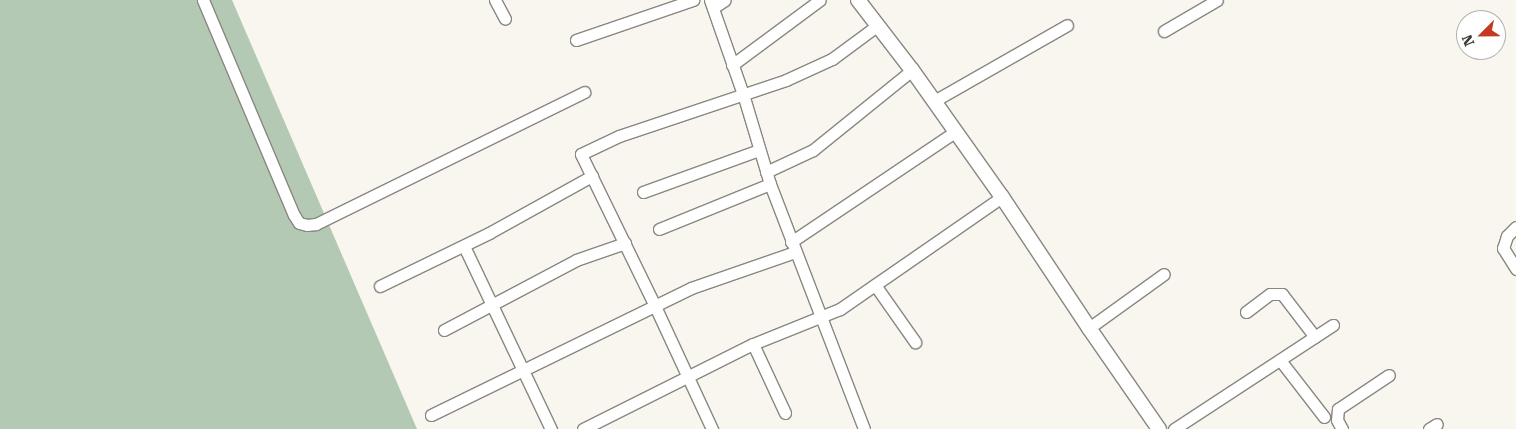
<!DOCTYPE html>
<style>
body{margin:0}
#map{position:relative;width:1516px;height:429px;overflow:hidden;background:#f8f6ef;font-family:"Roboto Serif",serif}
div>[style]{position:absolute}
.green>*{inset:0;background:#b3c9b3}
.roads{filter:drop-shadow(1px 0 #898781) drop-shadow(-1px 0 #898781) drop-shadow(0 1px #898781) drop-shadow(0 -1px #898781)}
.minor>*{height:11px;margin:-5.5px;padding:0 5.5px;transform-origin:5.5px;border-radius:5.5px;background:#fff}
.tertiary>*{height:14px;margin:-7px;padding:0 7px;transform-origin:7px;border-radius:7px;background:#fff}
span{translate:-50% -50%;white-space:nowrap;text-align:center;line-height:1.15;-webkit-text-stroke:4px #fff;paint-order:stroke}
.north{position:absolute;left:1456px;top:10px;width:50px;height:50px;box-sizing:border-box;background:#fff;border:1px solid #b1b1b0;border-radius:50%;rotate:247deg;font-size:14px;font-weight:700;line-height:20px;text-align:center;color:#3c3b39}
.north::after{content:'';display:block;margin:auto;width:18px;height:22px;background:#c53923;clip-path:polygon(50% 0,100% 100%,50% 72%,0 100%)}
</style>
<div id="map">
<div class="green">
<i style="clip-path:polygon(0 0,232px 0,417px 429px,0 429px)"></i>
</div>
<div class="roads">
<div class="minor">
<i style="left:203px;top:0;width:233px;rotate:67.1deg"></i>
<i style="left:294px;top:215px;width:9px;rotate:58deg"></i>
<i style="left:299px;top:223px;width:8px;rotate:14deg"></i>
<i style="left:307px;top:225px;width:9px;rotate:-6deg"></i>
<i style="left:316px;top:224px;width:299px;rotate:-26.2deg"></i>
<i style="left:495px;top:0;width:21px;rotate:62deg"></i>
<i style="left:710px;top:0;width:100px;rotate:70.7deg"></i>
<i style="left:743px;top:94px;width:94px;rotate:73.3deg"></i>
<i style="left:770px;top:184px;width:262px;rotate:69deg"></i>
<i style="left:713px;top:8px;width:14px;rotate:-34deg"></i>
<i style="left:1164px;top:31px;width:61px;rotate:-30.3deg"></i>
<i style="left:576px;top:40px;width:124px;rotate:-18.9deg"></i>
<i style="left:732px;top:65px;width:109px;rotate:-36.5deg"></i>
<i style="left:934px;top:101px;width:153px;rotate:-29.7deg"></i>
<i style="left:766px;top:172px;width:52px;rotate:-25.1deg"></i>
<i style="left:813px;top:150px;width:127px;rotate:-38.9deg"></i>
<i style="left:643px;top:192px;width:123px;rotate:-19.9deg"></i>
<i style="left:1516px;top:227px;width:13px;rotate:135deg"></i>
<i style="left:1507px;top:236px;width:13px;rotate:108deg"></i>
<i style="left:1503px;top:248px;width:25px;rotate:58deg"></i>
<i style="left:659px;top:229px;width:120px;rotate:-22.1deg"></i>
<i style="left:791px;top:242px;width:197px;rotate:-33.9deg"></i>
<i style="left:464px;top:246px;width:203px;rotate:64.6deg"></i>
<i style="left:875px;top:285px;width:70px;rotate:54.9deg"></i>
<i style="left:380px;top:286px;width:121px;rotate:-25.9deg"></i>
<i style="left:489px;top:233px;width:118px;rotate:-29deg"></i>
<i style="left:1246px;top:312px;width:30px;rotate:-37deg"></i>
<i style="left:1270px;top:294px;width:12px"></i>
<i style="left:1282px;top:294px;width:54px;rotate:52.5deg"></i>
<i style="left:1089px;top:328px;width:92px;rotate:-35.8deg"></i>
<i style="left:444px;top:330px;width:149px;rotate:-27.9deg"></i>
<i style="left:576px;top:260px;width:52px;rotate:-19.1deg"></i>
<i style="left:753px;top:344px;width:76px;rotate:65.1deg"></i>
<i style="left:1280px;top:360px;width:72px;rotate:52.3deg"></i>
<i style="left:431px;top:415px;width:289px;rotate:-26deg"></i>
<i style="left:691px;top:288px;width:110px;rotate:-19.1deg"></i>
<i style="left:583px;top:429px;width:190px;rotate:-26.6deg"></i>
<i style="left:753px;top:344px;width:94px;rotate:-21.9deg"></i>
<i style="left:840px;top:309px;width:197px;rotate:-34.7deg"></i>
<i style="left:712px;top:429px;width:136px;rotate:-114.9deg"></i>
<i style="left:655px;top:306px;width:169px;rotate:-116deg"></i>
<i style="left:581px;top:154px;width:42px;rotate:-25.3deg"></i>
<i style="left:619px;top:136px;width:176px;rotate:-18.5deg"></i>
<i style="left:786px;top:80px;width:51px;rotate:-24.5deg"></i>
<i style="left:832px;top:59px;width:57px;rotate:-36.5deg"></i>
<i style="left:1174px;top:429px;width:190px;rotate:-33.2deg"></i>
<i style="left:1342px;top:429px;width:10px;rotate:-119deg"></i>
<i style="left:1337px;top:420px;width:11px;rotate:-85deg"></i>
<i style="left:1338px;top:409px;width:61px;rotate:-33.7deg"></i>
<i style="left:1429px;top:429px;width:9px;rotate:-32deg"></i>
</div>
<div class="tertiary">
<i style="left:858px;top:0;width:88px;rotate:52.4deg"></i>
<i style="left:912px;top:70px;width:156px;rotate:54.7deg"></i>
<i style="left:1002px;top:197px;width:157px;rotate:56.4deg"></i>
<i style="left:1089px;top:328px;width:123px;rotate:55.3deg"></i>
</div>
</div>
<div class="north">N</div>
</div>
